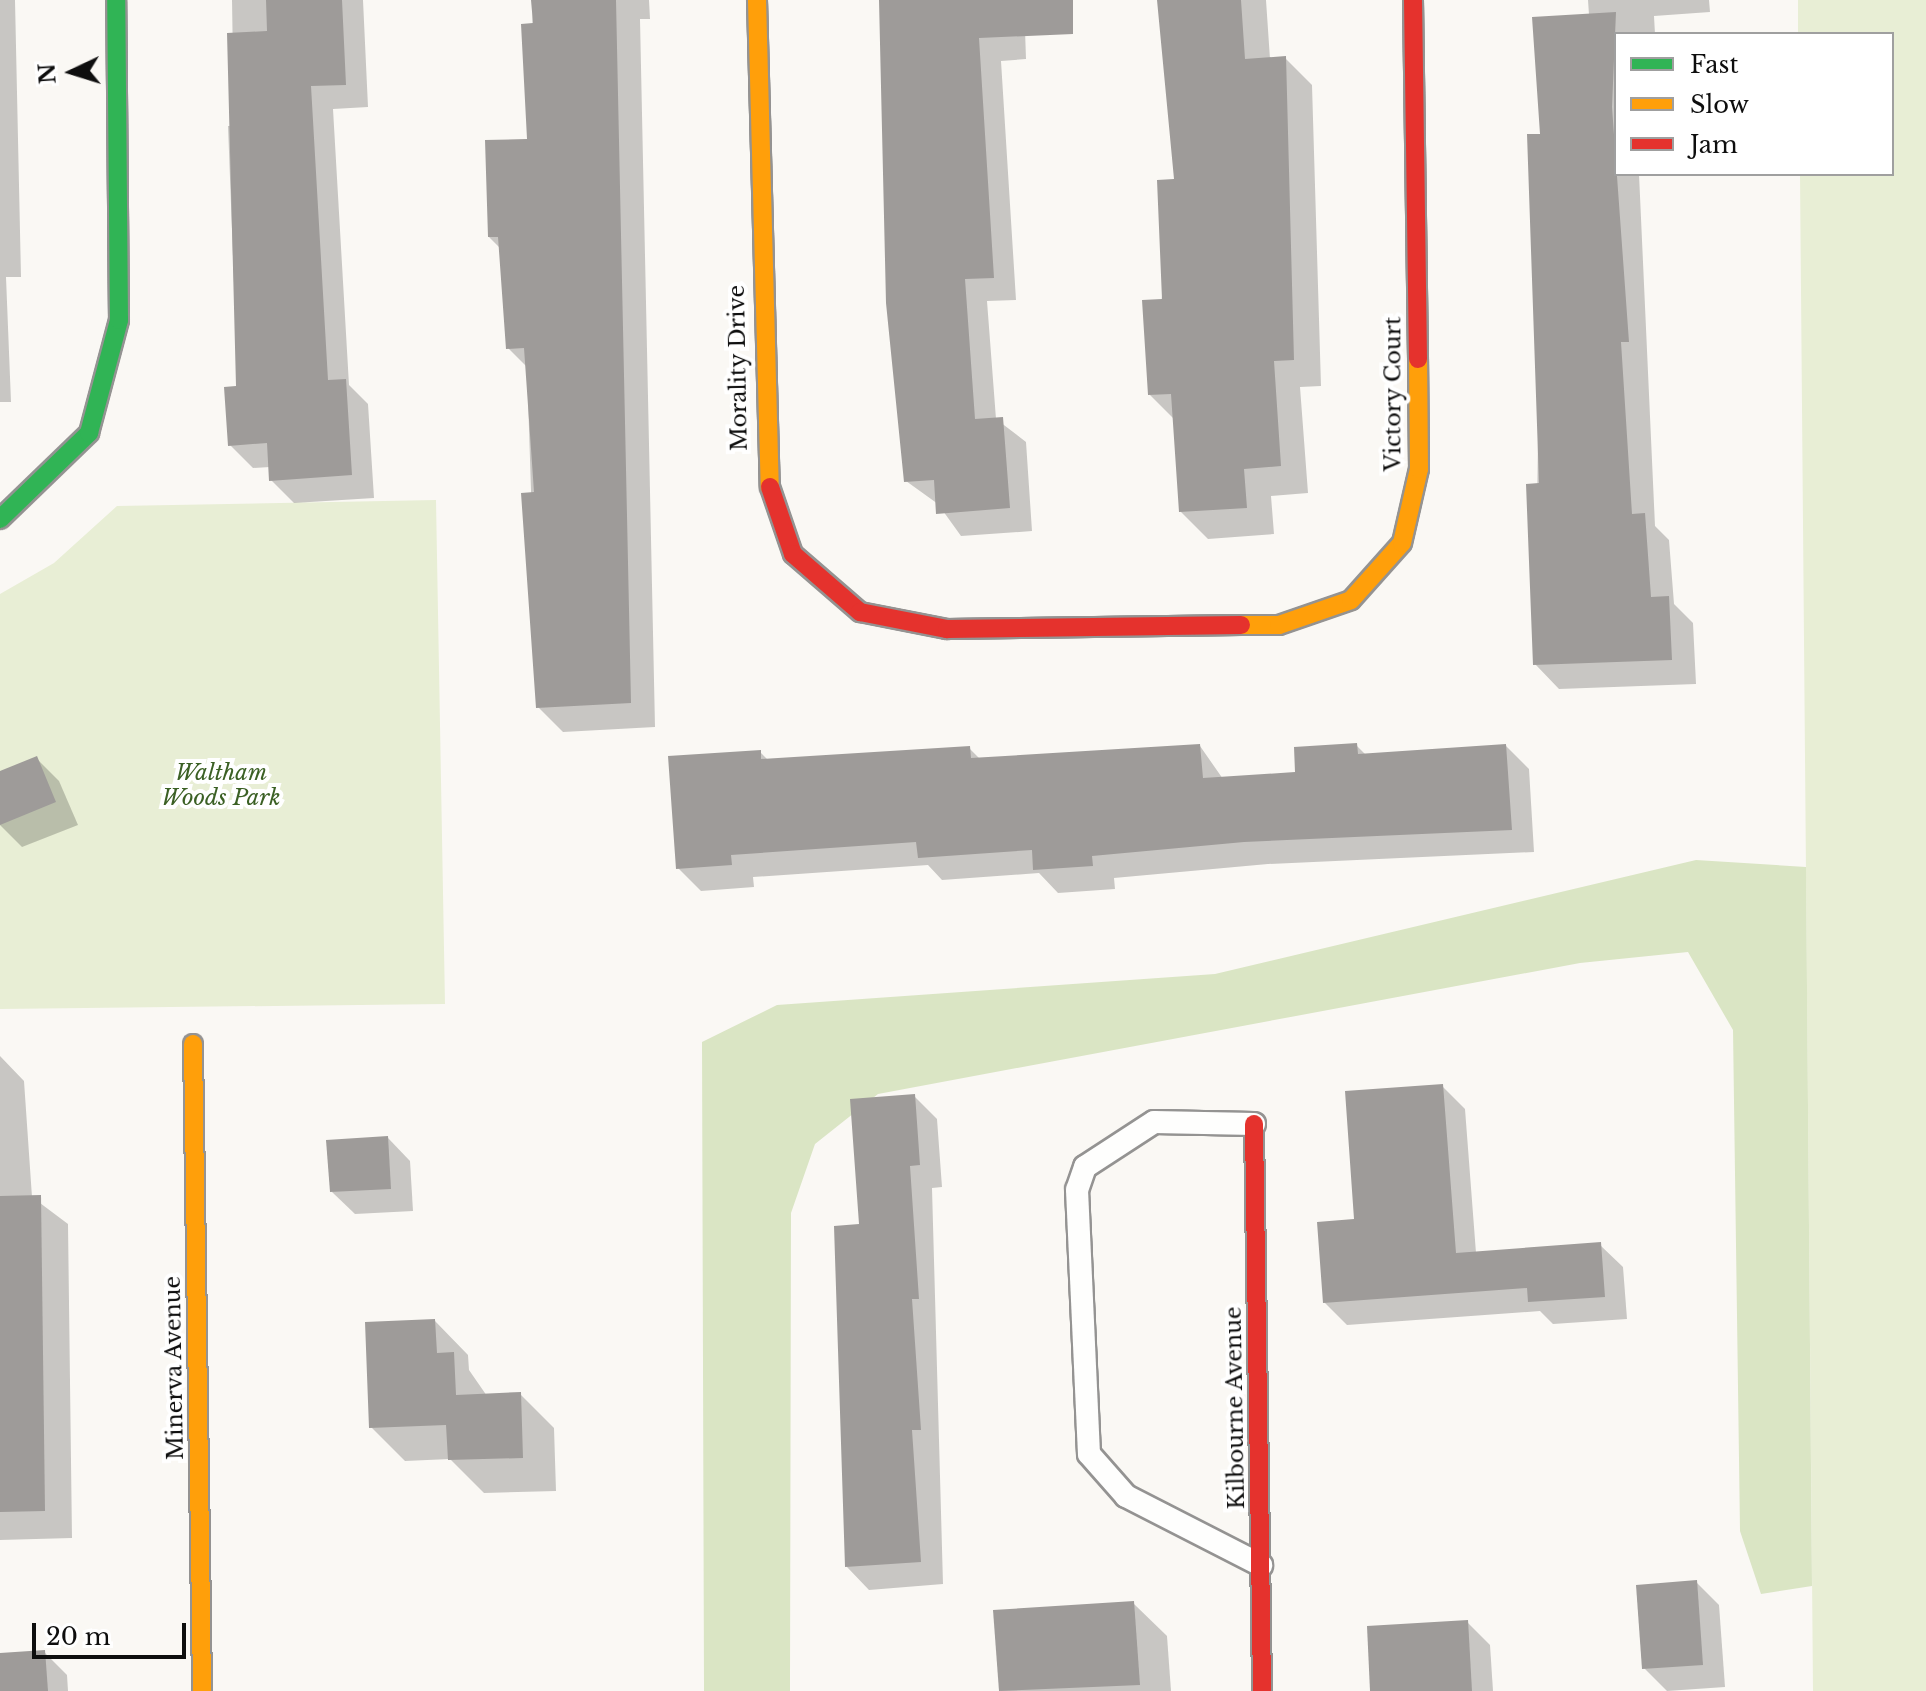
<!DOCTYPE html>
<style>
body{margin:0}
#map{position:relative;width:1926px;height:1691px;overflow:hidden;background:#faf8f4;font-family:"Libre Baskerville",serif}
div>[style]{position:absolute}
.green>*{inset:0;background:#e8eed5}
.forest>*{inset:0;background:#dae5c4}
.shadow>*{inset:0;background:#0003}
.building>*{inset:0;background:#9e9b99}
.roads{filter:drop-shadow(2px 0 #949392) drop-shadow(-2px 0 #949392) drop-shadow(0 2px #949392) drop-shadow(0 -2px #949392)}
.lane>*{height:22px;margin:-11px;padding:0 11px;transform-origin:11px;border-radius:11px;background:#fefefd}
.fast>*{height:18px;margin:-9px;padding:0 9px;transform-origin:9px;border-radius:9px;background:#30b455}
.slow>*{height:18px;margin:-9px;padding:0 9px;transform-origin:9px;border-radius:9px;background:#ff9f0a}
.jam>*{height:18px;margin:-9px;padding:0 9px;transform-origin:9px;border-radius:9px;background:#e5322d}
span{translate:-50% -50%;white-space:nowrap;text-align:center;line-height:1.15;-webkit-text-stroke:8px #fff;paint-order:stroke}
.street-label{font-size:22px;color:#0e0e0e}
.park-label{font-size:22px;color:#3b6024;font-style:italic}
.legend{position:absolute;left:1614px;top:32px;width:280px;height:144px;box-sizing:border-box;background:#fff;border:2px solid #9f9f9f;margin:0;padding:10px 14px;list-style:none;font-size:24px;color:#0e0e0e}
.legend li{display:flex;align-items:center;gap:16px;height:40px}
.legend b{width:40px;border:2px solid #9f9f9f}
.north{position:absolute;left:32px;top:32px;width:80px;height:80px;-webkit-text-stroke:6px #fff;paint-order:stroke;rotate:266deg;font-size:22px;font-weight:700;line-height:32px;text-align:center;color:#0e0e0e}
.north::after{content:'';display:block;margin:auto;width:28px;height:36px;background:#0e0e0e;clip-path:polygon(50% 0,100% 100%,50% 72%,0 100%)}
.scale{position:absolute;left:32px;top:1623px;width:154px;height:36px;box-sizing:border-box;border:4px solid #0e0e0e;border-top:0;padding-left:10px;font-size:24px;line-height:28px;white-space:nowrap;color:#0e0e0e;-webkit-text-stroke:6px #fff;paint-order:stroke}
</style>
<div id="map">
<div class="green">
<i style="clip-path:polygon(1798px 0,1926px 0,1926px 1691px,1813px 1691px,1800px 174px,1892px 174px,1892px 34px,1798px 34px)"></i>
<i style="clip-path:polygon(436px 500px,445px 1004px,0 1009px,0 594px,54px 563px,117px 506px)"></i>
</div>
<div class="forest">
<i style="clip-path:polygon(1696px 860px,1806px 867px,1812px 1586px,1761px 1594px,1740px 1531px,1733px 1030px,1688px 952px,1580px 963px,878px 1094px,815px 1144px,791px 1213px,790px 1691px,704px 1691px,702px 1042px,777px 1005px,1215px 974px)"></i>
</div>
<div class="shadow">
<i style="clip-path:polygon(0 0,15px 0,21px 277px,6px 277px,11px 402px,0 402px)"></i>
<i style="clip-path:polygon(232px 0,363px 0,368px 107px,333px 109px,349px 385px,368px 404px,374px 498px,294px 503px,271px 480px,270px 467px,253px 468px,230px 445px,238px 388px,228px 126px,234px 126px)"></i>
<i style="clip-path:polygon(533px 0,649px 0,650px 19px,640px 19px,655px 727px,563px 732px,538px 707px,527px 367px,508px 348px,500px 248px,489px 237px,529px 141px)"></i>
<i style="clip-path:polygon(880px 0,1024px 0,1026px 59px,1001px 61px,1016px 300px,987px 301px,996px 419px,1026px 442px,1032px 531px,961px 536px,938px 504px,906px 481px)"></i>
<i style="clip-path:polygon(1161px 0,1266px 0,1270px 59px,1285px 58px,1312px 85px,1321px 386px,1300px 387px,1308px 493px,1271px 496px,1274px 534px,1208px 539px,1181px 512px,1174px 419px,1150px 395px,1176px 181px)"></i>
<i style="clip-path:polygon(1588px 0,1709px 0,1710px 12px,1654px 16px,1655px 34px,1616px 34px,1616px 174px,1639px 174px,1655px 526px,1669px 540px,1674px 604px,1693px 623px,1696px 684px,1559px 689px,1535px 664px,1542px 135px,1589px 15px)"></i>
<i style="clip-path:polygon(1356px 745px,1367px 756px,1506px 746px,1529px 769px,1534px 852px,1268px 864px,1114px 878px,1115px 889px,1058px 893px,1039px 873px,942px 880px,928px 865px,753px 877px,754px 887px,701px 891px,678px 868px,760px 752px,769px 761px,969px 748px,981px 760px,1200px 746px,1223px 779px,1297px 774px)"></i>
<i style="clip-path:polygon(36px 758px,59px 781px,78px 825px,22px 847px,0 825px,0 773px)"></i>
<i style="clip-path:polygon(0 1056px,24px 1081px,32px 1197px,68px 1224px,72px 1538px,0 1540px)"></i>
<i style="clip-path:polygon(1442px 1086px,1465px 1109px,1476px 1253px,1600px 1245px,1623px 1267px,1627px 1319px,1553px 1324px,1540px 1311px,1347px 1325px,1324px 1302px,1356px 1221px)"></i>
<i style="clip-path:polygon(914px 1096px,937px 1119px,942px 1187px,932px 1188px,943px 1584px,869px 1590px,847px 1567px,861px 1226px)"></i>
<i style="clip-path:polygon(388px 1138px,410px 1161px,413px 1211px,355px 1214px,332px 1192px)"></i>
<i style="clip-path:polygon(435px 1321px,468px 1355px,469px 1370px,487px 1396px,520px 1394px,554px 1428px,556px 1491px,484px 1493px,450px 1459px,405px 1461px,371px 1427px)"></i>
<i style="clip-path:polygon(1696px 1582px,1719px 1605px,1725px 1687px,1667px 1691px,1644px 1668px)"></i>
<i style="clip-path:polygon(1133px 1603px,1167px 1636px,1171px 1691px,1001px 1691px,995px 1612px)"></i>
<i style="clip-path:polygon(1467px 1622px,1490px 1645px,1493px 1691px,1372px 1691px)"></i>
<i style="clip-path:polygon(44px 1652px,67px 1675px,68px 1691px,0 1691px,0 1655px)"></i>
</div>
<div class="building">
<i style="clip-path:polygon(266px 0,342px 0,346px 85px,311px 86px,328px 380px,346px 379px,352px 475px,269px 481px,267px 443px,228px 446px,224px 387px,236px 386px,227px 33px,267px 31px)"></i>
<i style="clip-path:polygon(531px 0,616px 0,631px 703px,536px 708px,521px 493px,534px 492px,524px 348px,506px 349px,498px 237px,488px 237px,485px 140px,527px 139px,521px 24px,533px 23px)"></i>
<i style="clip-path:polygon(879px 0,1073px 0,1073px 34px,979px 38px,994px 278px,965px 279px,975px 419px,1003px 417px,1010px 508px,936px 514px,934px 480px,904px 482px,886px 303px)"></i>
<i style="clip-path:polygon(1157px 0,1241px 0,1245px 59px,1286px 56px,1294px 360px,1274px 361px,1281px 466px,1244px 469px,1247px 508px,1179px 512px,1171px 394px,1148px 395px,1142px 300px,1162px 299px,1157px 180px,1174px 179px)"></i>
<i style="clip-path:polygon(1616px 12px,1612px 107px,1629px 342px,1621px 342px,1632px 514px,1645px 513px,1651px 597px,1669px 596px,1672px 660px,1533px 665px,1526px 484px,1539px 483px,1527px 134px,1540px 134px,1532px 17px)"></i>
<i style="clip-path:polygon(1357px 743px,1358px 754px,1506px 744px,1512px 830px,1244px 842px,1092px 856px,1093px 866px,1033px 870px,1032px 850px,918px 858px,916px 842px,731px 855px,732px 865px,676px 869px,668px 756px,761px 750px,761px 759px,970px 746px,971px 758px,1200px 744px,1203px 778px,1295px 772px,1294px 747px)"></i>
<i style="clip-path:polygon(37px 756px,56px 802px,0 825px,0 771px)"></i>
<i style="clip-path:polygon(1443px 1084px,1456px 1253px,1601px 1242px,1605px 1297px,1528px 1302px,1527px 1288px,1323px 1303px,1317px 1222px,1354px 1219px,1345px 1091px)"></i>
<i style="clip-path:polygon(915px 1094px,920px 1165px,910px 1166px,919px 1299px,912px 1299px,921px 1430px,912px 1430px,921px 1562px,845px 1567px,834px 1226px,859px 1224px,850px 1099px)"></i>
<i style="clip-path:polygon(388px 1136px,391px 1189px,330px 1192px,326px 1140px)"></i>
<i style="clip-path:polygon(41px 1195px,45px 1511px,0 1512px,0 1196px)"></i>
<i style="clip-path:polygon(435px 1319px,437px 1353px,454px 1352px,456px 1395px,521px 1392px,523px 1458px,448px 1460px,446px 1425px,369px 1428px,365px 1322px)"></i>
<i style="clip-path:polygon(1697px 1580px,1703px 1665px,1642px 1669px,1636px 1585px)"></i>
<i style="clip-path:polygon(1134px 1601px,1140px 1685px,999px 1691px,993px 1610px)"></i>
<i style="clip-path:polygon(1468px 1620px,1472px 1691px,1370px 1691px,1367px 1626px)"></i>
<i style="clip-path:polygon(45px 1650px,48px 1691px,0 1691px,0 1653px)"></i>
</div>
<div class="roads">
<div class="lane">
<i style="left:1254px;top:1124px;width:100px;rotate:-178.9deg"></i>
<i style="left:1154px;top:1122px;width:82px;rotate:146.9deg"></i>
<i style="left:1085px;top:1167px;width:24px;rotate:109deg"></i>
<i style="left:1077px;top:1190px;width:264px;rotate:87.4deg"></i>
<i style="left:1089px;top:1454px;width:56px;rotate:48.6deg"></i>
<i style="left:1126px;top:1496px;width:152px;rotate:27.1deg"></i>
</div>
<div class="fast">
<i style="left:0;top:519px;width:124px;rotate:-44deg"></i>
<i style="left:89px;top:433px;width:117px;rotate:-75.1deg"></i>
<i style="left:119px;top:320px;width:320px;rotate:-90.5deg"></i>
</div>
<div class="slow">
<i style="left:757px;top:0;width:487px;rotate:88.5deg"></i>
<i style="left:1241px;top:625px;width:38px"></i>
<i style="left:1279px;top:625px;width:76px;rotate:-19.1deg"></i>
<i style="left:1351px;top:600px;width:76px;rotate:-48.2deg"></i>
<i style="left:1402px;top:543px;width:76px;rotate:-77.1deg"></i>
<i style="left:1419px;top:469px;width:110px;rotate:-90.5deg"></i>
<i style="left:193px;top:1044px;width:647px;rotate:89.2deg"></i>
</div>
<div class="jam">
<i style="left:1413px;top:0;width:359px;rotate:89.2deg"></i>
<i style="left:770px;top:487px;width:71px;rotate:71.1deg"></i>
<i style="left:793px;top:554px;width:89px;rotate:40.9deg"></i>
<i style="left:860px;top:612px;width:89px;rotate:11.1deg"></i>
<i style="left:947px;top:629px;width:294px;rotate:-0.8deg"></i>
<i style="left:1254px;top:1124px;width:567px;rotate:89.19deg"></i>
</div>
</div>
<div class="street-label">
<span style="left:738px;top:368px;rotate:-91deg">Morality Drive</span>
<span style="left:1393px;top:394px;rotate:-90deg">Victory Court</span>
<span style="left:174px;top:1368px;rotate:-91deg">Minerva Avenue</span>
<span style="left:1235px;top:1408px;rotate:-91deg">Kilbourne Avenue</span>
</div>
<div class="park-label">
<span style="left:221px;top:785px">Waltham<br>Woods Park</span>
</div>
<ul class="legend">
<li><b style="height:10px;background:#30b455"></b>Fast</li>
<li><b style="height:10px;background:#ff9f0a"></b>Slow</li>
<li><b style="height:10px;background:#e5322d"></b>Jam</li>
</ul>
<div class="north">N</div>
<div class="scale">20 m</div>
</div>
